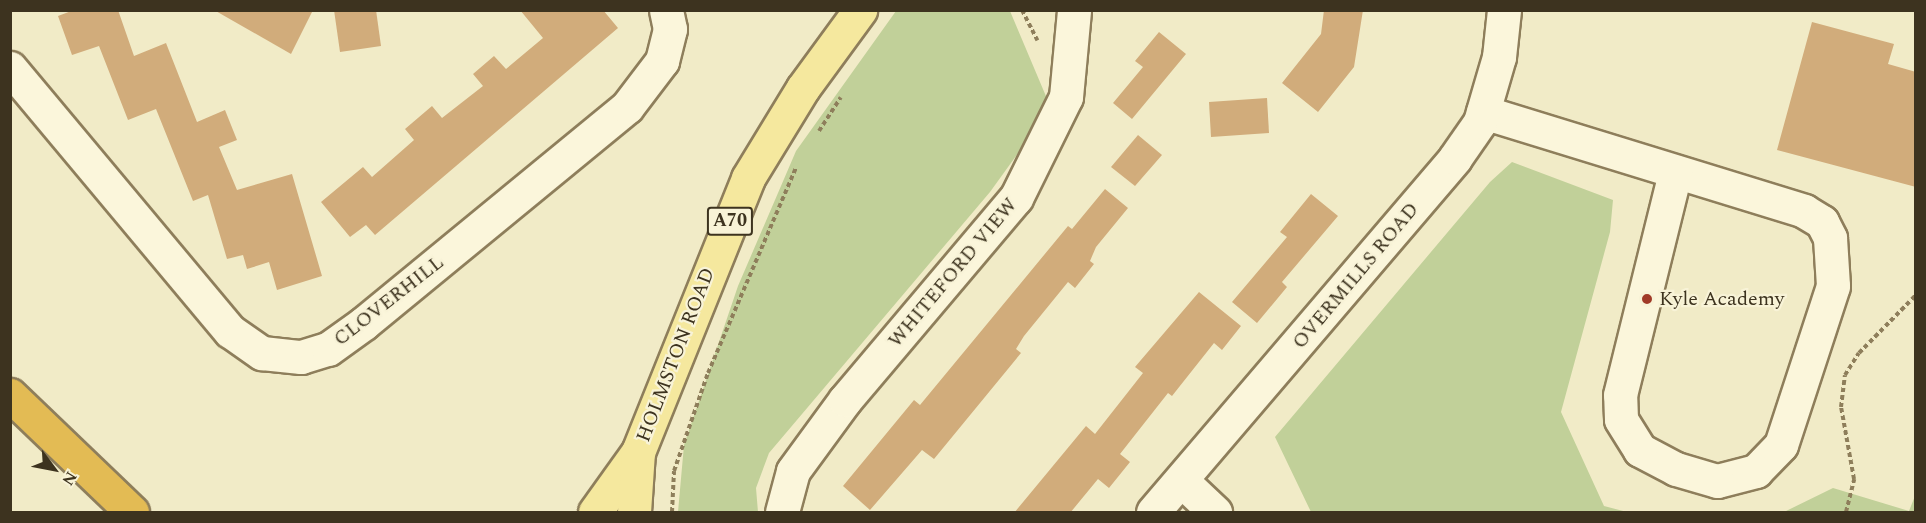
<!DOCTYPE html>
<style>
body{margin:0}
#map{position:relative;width:1926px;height:523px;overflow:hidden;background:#f1ebc7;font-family:Spectral,serif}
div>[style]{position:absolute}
.green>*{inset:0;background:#c1d099}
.building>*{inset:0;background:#d1ac7b}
.path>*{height:4px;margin-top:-2px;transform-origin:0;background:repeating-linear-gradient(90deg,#8e7e5b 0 4.5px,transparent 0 7.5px)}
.roads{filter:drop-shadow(2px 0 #8e7e5b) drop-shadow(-2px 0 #8e7e5b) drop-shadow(0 2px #8e7e5b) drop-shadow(0 -2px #8e7e5b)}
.minor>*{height:33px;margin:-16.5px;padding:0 16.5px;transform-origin:16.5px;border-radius:16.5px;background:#fbf6db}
.major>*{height:33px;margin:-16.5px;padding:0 16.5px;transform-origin:16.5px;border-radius:16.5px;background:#f5e89e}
.highway>*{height:33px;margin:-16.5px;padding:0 16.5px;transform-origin:16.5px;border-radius:16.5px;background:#e3bb54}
.dots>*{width:16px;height:16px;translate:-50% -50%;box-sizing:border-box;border:3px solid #f8f3d7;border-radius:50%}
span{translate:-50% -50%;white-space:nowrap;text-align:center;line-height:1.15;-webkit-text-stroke:4.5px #f8f3d7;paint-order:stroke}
.shield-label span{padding:2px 4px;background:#f8f3d7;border:2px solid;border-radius:4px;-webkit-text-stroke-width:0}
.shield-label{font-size:18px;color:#3d331f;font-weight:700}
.street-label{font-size:20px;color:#3d331f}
.poi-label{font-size:20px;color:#3d331f}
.left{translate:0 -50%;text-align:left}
.frame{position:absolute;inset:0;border:12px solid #3d331f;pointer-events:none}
.north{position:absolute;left:24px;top:439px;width:60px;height:60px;-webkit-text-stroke:4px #f8f3d7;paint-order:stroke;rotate:122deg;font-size:16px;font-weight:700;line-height:24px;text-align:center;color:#3d331f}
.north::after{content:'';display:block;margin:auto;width:21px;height:27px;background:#3d331f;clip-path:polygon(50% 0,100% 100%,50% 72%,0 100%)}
</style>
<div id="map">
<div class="green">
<i style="clip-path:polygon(896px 11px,1010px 11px,1048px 101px,1045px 116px,990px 192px,769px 453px,756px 488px,758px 512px,678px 512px,684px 445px,738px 286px,796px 151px)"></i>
<i style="clip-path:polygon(1512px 162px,1613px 200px,1610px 232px,1561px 412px,1604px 506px,1627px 512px,1311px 512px,1275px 437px,1490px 182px)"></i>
<i style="clip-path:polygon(1833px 488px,1909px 511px,1915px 496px,1915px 512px,1784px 512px)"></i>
</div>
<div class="building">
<i style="clip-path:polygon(74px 10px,118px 10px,134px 56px,166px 43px,197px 122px,225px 110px,237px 140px,219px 147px,237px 190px,292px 174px,322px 276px,277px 290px,269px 262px,247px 269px,243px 255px,227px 259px,208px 195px,193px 201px,156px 109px,128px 120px,99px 46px,72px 55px,58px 16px)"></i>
<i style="clip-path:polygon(214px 10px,313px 10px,291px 54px)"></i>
<i style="clip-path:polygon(334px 10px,376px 10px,381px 46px,340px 52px)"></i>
<i style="clip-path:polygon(520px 10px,603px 10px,618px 28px,375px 235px,366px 225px,350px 237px,321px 202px,363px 167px,372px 177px,414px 140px,405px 129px,432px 106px,442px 118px,483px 86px,473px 74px,494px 56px,506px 69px,543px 38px)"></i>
<i style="clip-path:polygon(1324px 10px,1363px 10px,1354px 67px,1318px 112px,1282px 83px,1321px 34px)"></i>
<i style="clip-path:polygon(1812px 22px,1894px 44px,1888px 64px,1916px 72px,1916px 187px,1777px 150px)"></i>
<i style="clip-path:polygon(1159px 32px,1186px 54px,1132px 119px,1113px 103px,1143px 67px,1135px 61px)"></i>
<i style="clip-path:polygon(1267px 98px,1269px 133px,1211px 137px,1209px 102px)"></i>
<i style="clip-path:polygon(1138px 135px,1162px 155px,1135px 186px,1111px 167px)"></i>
<i style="clip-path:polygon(1105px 189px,1128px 208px,1096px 247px,1090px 261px,1094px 264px,1075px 288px,1068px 282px,1024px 336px,1016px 349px,1021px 353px,934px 459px,922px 450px,870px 510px,843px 486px,914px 400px,920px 405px,1068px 226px,1072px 229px)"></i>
<i style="clip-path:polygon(1311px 194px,1338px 216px,1282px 282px,1287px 287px,1257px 323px,1232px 302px,1287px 237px,1280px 232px)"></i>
<i style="clip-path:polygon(1199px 292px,1241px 326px,1222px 350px,1214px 343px,1172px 396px,1168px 393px,1120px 454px,1130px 462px,1109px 488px,1098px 479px,1070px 513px,1014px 513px,1086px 426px,1095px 434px,1143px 373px,1135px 367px)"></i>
</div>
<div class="path">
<i style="left:1022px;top:10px;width:34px;rotate:63deg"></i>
<i style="left:819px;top:131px;width:40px;rotate:-57.1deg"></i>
<i style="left:672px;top:512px;width:41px;rotate:-87.2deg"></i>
<i style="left:674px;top:471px;width:104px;rotate:-70.9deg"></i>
<i style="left:708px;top:373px;width:223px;rotate:-66.8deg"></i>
<i style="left:1846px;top:512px;width:34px;rotate:-76deg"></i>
<i style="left:1854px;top:479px;width:73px;rotate:-100.2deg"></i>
<i style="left:1841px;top:407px;width:32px;rotate:-83deg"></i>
<i style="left:1845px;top:375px;width:26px;rotate:-58deg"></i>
<i style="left:1859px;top:353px;width:81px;rotate:-45.5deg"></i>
</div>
<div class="roads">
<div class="minor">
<i style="left:10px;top:68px;width:343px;rotate:50.1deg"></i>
<i style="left:230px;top:331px;width:39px;rotate:35deg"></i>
<i style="left:262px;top:353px;width:39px;rotate:6deg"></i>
<i style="left:301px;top:357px;width:28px;rotate:-17deg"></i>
<i style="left:328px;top:349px;width:44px;rotate:-35.8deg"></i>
<i style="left:364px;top:323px;width:340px;rotate:-39.4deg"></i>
<i style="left:627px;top:107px;width:58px;rotate:-52.7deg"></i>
<i style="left:662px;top:61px;width:33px;rotate:-76deg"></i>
<i style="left:670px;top:29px;width:19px;rotate:-102deg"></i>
<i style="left:1483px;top:112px;width:336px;rotate:17.1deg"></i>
<i style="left:1804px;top:211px;width:21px;rotate:31deg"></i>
<i style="left:1822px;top:222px;width:18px;rotate:63deg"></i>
<i style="left:1830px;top:238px;width:48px;rotate:86.4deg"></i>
<i style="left:1833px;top:286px;width:167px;rotate:108.1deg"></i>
<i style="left:1781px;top:445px;width:36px;rotate:134deg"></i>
<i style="left:1756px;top:471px;width:40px;rotate:165.6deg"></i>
<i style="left:1717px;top:481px;width:43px;rotate:-163.7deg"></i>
<i style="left:1676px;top:469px;width:41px;rotate:-152.2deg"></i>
<i style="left:1640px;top:450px;width:36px;rotate:-122deg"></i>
<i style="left:1621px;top:419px;width:24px;rotate:-92deg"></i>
<i style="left:1620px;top:395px;width:230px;rotate:-76.1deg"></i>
<i style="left:1181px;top:480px;width:47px;rotate:43.3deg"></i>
<i style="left:782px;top:512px;width:42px;rotate:-75deg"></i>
<i style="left:793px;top:471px;width:88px;rotate:-53.8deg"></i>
<i style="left:845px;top:400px;width:265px;rotate:-49.8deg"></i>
<i style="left:1016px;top:198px;width:113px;rotate:-63.7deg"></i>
<i style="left:1066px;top:97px;width:87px;rotate:-84.7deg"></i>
<i style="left:1153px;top:512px;width:465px;rotate:-49.5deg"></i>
<i style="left:1455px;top:158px;width:44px;rotate:-55.2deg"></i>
<i style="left:1480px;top:122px;width:68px;rotate:-73.7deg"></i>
<i style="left:1499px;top:57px;width:47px;rotate:-83.9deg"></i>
</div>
<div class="major">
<i style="left:595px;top:512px;width:74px;rotate:-54.4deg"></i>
<i style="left:638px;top:452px;width:295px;rotate:-68.1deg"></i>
<i style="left:748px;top:178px;width:105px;rotate:-58.6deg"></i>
<i style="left:803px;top:88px;width:97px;rotate:-53.8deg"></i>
<i style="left:634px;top:512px;width:60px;rotate:-86.2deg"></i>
</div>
<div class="highway">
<i style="left:10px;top:395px;width:169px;rotate:43.8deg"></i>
</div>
</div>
<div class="dots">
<i style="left:1647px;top:299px;background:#a03a27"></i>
</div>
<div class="shield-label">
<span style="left:730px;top:221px">A70</span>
</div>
<div class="street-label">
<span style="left:953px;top:273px;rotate:-50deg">WHITEFORD VIEW</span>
<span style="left:1356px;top:276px;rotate:-50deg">OVERMILLS ROAD</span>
<span style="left:389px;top:301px;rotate:-38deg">CLOVERHILL</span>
<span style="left:676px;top:355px;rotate:-69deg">HOLMSTON ROAD</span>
</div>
<div class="poi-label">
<span class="left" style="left:1659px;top:299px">Kyle Academy</span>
</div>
<div class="frame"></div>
<div class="north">N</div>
</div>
